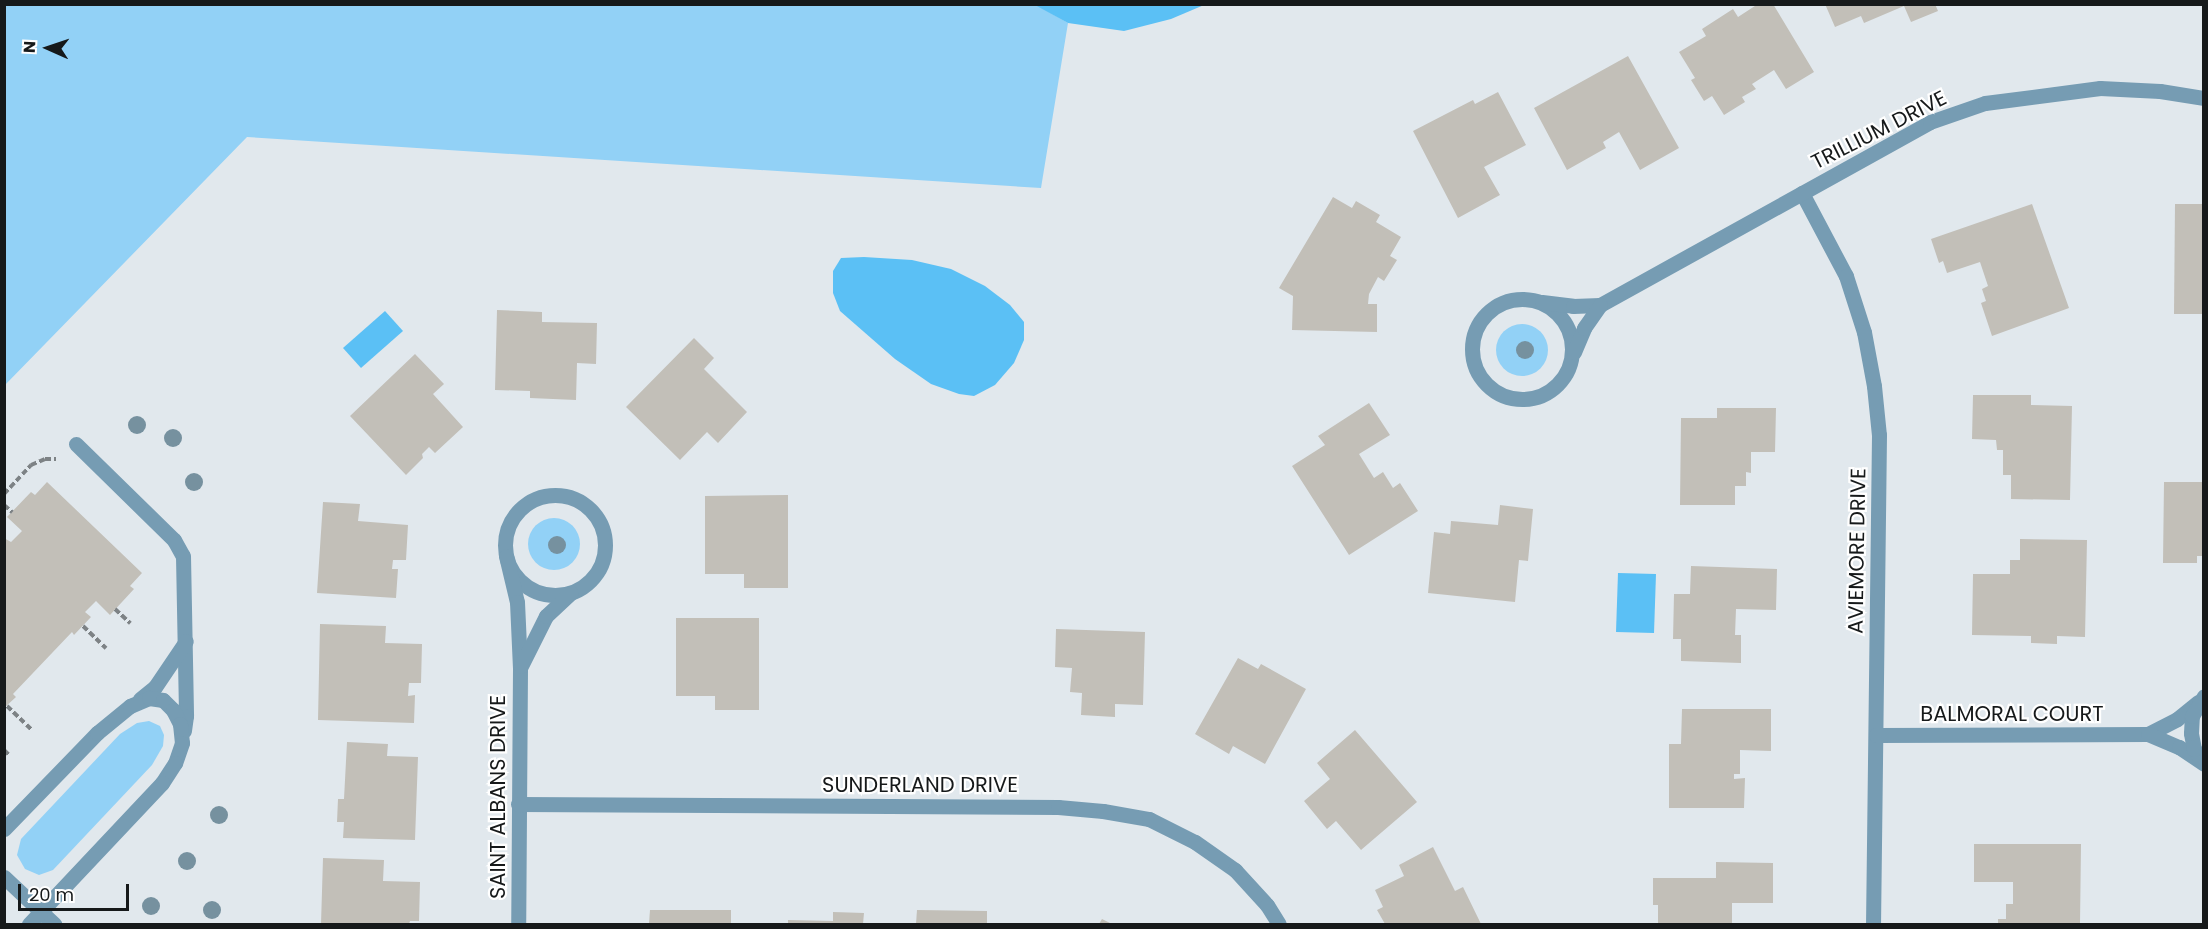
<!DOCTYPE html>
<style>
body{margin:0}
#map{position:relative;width:2208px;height:929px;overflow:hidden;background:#e1e8ed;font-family:Poppins,sans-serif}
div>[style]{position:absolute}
.green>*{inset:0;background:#92d1f6}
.round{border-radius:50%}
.water>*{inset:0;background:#5bc0f5}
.building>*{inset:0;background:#c2bfb8}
.path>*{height:4px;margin-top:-2px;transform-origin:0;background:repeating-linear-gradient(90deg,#7d8285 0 6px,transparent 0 9px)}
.lane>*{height:15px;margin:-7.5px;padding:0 7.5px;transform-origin:7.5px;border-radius:7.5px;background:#769cb3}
.street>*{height:15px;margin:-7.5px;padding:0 7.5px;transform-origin:7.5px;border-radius:7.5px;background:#769cb3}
.street>.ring{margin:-7.5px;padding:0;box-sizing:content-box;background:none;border:15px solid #769cb3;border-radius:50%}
.trees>*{width:18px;height:18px;margin:-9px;border-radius:50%;background:#76919f}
span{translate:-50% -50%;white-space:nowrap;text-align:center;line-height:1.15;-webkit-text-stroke:4.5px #fff;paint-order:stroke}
.street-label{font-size:21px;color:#16191a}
.frame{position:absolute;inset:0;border:6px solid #16191a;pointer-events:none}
.north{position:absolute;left:18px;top:18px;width:60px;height:60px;-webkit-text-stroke:4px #fff;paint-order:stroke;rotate:273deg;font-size:16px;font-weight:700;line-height:24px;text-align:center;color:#16191a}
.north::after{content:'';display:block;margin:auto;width:21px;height:27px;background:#16191a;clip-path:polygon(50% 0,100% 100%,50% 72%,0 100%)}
.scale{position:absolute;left:18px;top:884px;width:111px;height:27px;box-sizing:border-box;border:3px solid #16191a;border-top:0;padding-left:8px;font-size:18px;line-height:21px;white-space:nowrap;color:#16191a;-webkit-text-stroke:4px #fff;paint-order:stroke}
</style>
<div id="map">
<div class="green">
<i style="clip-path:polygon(1035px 4px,1068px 23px,1041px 188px,247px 137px,5px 385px,5px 5px)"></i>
<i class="round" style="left:1496px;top:324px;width:52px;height:52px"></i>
<i class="round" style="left:528px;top:518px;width:52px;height:52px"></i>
<i style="clip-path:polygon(149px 721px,160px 726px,164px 735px,163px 746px,152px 765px,53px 870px,39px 875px,25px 869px,17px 855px,21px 839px,120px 734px,137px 723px)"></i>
</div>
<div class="water">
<i style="clip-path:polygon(1035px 5px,1204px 5px,1171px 19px,1124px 31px,1068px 23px)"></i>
<i style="clip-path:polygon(864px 257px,912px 260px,951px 269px,985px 286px,1010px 305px,1024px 322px,1024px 340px,1014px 363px,995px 385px,974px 396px,959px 394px,931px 384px,895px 359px,840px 311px,833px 293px,833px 271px,841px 258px)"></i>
<i style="clip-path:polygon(385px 311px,403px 331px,361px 368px,343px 348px)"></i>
<i style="clip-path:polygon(1618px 573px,1656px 574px,1654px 633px,1616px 632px)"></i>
</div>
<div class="building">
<i style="clip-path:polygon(1758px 4px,1773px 4px,1814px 72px,1786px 89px,1774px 70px,1752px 84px,1756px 89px,1742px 97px,1745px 102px,1724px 115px,1712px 96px,1704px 101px,1691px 80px,1695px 78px,1679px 52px,1706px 36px,1702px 29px,1733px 9px,1738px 17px)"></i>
<i style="clip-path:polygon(1825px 4px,1935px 4px,1938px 11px,1911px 22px,1904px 6px,1864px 23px,1861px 16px,1835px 27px)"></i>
<i style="clip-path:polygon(1628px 56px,1679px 148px,1640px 170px,1619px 132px,1603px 142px,1606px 148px,1567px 170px,1534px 108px)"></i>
<i style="clip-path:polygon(1498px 92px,1526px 145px,1484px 167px,1500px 195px,1458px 218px,1413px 131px,1473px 100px,1475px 104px)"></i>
<i style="clip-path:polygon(1333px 197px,1352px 208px,1356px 201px,1380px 215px,1376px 222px,1401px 237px,1390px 256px,1397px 260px,1384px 281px,1378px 277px,1369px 294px,1368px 304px,1377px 304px,1377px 332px,1292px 330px,1293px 296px,1279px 288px)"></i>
<i style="clip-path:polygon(2032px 204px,2069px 308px,1992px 336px,1981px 303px,1986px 301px,1982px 289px,1988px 286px,1980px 262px,1947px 273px,1943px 261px,1939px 263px,1931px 239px)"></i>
<i style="clip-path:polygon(2175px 204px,2204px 204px,2204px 314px,2174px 314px)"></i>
<i style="clip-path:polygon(497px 310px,542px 312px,542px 322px,597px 323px,596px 364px,577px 363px,576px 400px,530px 398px,530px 391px,495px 390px)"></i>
<i style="clip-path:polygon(694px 338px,714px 358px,704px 369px,747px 412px,718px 443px,707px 432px,680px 460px,626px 407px)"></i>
<i style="clip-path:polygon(415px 354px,444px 384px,433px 394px,463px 427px,435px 453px,429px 447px,422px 454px,423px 458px,406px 475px,350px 416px)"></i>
<i style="clip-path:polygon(1973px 395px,2031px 395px,2031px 405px,2072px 406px,2070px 500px,2011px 499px,2011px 475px,2003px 475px,2003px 450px,1997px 450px,1996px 440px,1972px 439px)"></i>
<i style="clip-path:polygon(1369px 403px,1390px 435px,1359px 454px,1374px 478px,1383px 472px,1393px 488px,1400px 483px,1418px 511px,1349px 555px,1292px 466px,1325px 445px,1318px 436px)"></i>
<i style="clip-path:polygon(1717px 408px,1776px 408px,1775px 452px,1751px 452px,1751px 473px,1746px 472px,1746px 486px,1735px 486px,1735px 505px,1680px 505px,1681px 418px,1717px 418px)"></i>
<i style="clip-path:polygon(47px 482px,142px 573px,130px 586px,134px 589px,110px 615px,96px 601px,85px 612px,91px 617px,74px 635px,72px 632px,13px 694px,16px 697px,4px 708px,4px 538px,11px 542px,22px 531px,7px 517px,31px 492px,35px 495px)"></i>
<i style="clip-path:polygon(2164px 482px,2204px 482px,2204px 556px,2197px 556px,2197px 563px,2163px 563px)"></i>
<i style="clip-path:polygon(788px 495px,788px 588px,744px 588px,744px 574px,705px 574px,705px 496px)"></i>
<i style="clip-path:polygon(323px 502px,360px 504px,358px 521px,408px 525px,406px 560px,393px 560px,392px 569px,398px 569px,396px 598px,317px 593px)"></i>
<i style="clip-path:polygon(1500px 505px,1533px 509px,1528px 561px,1519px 560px,1515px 602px,1428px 593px,1434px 532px,1450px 534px,1451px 521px,1498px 525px)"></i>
<i style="clip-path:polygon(2020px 539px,2087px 540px,2085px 637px,2057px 636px,2057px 644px,2031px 643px,2031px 636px,1972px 635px,1973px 574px,2010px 574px,2010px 560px,2020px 560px)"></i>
<i style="clip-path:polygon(1691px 566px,1777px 569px,1776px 610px,1736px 609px,1735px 635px,1741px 635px,1741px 663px,1681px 661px,1681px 639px,1673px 639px,1674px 594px,1690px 594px)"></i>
<i style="clip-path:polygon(676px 618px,759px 618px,759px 710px,715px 710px,715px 696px,676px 696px)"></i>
<i style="clip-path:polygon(320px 624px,386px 626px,385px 643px,422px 644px,421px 683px,409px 683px,408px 696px,415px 695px,414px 723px,318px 720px)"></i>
<i style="clip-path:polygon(1056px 629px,1145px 632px,1143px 705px,1115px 704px,1115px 717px,1081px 715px,1082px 693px,1070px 692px,1072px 668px,1055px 667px)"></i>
<i style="clip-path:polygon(1238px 658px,1258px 669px,1261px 664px,1306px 689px,1265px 764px,1233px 746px,1229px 754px,1195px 734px)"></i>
<i style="clip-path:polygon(1682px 709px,1771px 709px,1771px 751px,1740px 750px,1740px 774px,1734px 774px,1734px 779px,1745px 778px,1744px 808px,1669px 808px,1669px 744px,1681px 744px)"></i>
<i style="clip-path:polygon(1355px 730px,1417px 802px,1361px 850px,1336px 821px,1327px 829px,1304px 801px,1330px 779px,1317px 763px)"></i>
<i style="clip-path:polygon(347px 742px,388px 744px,387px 756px,418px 757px,415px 840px,343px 838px,344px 822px,337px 822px,338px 799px,344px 799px)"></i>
<i style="clip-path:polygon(1974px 844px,2081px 844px,2080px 924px,1998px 924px,1998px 919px,2006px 919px,2006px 904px,2013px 904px,2013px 882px,1974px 882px)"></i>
<i style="clip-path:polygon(1433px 847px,1455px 891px,1463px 887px,1481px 924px,1385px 924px,1377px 910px,1383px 907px,1375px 890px,1404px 876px,1399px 865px)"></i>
<i style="clip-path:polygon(323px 858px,384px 860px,383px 881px,420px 882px,419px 921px,410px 921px,409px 924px,321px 924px)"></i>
<i style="clip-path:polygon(1716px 862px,1773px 863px,1773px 903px,1732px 903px,1732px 924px,1658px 924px,1658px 905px,1653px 905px,1653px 878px,1716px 878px)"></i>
<i style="clip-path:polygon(650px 910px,731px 910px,731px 924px,649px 924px)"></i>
<i style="clip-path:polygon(917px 910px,987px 911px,987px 924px,916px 924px)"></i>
<i style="clip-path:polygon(833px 912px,864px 913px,863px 924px,788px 924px,788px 920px,833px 921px)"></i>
<i style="clip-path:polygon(1102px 919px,1112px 924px,1099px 924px)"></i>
</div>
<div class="path">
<i style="left:4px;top:494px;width:40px;rotate:-47deg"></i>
<i style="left:31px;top:465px;width:15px;rotate:-23deg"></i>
<i style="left:45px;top:459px;width:11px"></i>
<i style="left:4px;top:505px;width:11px;rotate:41deg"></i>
<i style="left:115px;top:609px;width:21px;rotate:43deg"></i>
<i style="left:83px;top:626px;width:32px;rotate:44deg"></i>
<i style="left:7px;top:706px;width:35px;rotate:44deg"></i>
<i style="left:4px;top:750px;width:7px;rotate:45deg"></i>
</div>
<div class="lane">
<i style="left:4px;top:877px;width:69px;rotate:43.2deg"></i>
</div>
<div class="street">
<i style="left:1802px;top:193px;width:94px;rotate:62.1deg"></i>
<i style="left:1846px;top:276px;width:59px;rotate:72.2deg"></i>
<i style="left:1864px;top:332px;width:55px;rotate:79.5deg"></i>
<i style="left:1874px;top:386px;width:49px;rotate:84.2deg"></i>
<i style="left:1879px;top:435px;width:489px;rotate:90.7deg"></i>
<i class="ring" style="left:1472px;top:299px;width:85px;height:85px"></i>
<i style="left:1542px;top:302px;width:31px;rotate:7deg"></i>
<i style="left:1573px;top:306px;width:27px;rotate:-2deg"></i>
<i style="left:1600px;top:305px;width:377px;rotate:-29deg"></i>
<i style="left:1930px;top:122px;width:58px;rotate:-19.1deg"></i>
<i style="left:1985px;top:103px;width:116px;rotate:-7.4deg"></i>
<i style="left:2100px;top:88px;width:60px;rotate:2.9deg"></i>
<i style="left:2160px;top:91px;width:45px;rotate:9deg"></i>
<i style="left:1574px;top:352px;width:26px;rotate:-67deg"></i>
<i style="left:1584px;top:328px;width:28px;rotate:-55deg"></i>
<i style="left:76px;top:444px;width:137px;rotate:44.4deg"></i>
<i style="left:174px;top:540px;width:18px;rotate:61deg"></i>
<i style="left:183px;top:556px;width:160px;rotate:88.9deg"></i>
<i style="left:186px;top:716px;width:15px;rotate:98deg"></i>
<i class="ring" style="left:505px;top:495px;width:85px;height:85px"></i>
<i style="left:506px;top:556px;width:47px;rotate:76.6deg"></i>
<i style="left:517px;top:602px;width:67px;rotate:87.4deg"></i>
<i style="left:520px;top:669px;width:255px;rotate:90.4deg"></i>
<i style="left:521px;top:666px;width:56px;rotate:-63.4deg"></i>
<i style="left:546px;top:616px;width:34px;rotate:-43deg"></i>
<i style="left:140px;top:699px;width:19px;rotate:-39deg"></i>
<i style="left:155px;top:687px;width:55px;rotate:-56deg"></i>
<i style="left:2148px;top:734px;width:33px;rotate:-27deg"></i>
<i style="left:2177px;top:719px;width:27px;rotate:-39deg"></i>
<i style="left:1876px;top:735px;width:272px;rotate:-0.2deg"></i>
<i style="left:2148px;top:734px;width:34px;rotate:23deg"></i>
<i style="left:2179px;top:747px;width:30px;rotate:34deg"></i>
<i style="left:2203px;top:762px;width:16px;rotate:-125deg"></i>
<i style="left:2194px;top:749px;width:16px;rotate:-101deg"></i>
<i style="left:2191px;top:733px;width:17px;rotate:-87deg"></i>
<i style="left:2192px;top:716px;width:23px;rotate:-59deg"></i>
<i style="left:518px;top:804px;width:540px;rotate:0.32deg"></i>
<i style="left:1058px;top:807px;width:45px;rotate:5.1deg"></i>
<i style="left:1103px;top:811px;width:47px;rotate:9.9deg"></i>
<i style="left:1149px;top:819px;width:51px;rotate:26.6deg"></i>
<i style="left:1195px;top:842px;width:49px;rotate:35deg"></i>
<i style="left:1235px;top:870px;width:47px;rotate:47.6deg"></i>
<i style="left:1267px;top:905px;width:22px;rotate:58deg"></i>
<i style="left:4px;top:829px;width:134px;rotate:-45.9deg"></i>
<i style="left:97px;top:733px;width:43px;rotate:-39.3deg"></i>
<i style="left:130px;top:706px;width:21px;rotate:-23deg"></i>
<i style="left:149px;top:698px;width:14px;rotate:8deg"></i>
<i style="left:163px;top:700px;width:14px;rotate:45deg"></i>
<i style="left:173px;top:710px;width:16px;rotate:63deg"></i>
<i style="left:180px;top:724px;width:19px;rotate:84deg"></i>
<i style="left:182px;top:743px;width:21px;rotate:109deg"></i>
<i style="left:175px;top:763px;width:24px;rotate:123deg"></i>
<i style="left:162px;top:783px;width:194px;rotate:133.3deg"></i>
</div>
<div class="trees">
<i style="left:1525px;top:350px"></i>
<i style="left:137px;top:425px"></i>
<i style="left:173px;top:438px"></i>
<i style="left:194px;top:482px"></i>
<i style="left:557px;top:545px"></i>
<i style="left:219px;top:815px"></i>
<i style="left:187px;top:861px"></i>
<i style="left:151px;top:906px"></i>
<i style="left:212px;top:910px"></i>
</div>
<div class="street-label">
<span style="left:1879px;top:130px;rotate:-27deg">TRILLIUM DRIVE</span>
<span style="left:1857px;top:551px;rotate:-89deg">AVIEMORE DRIVE</span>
<span style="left:2012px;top:714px">BALMORAL COURT</span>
<span style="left:920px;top:785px">SUNDERLAND DRIVE</span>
<span style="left:498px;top:797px;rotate:-90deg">SAINT ALBANS DRIVE</span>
</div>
<div class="frame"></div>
<div class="north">N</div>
<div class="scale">20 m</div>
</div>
